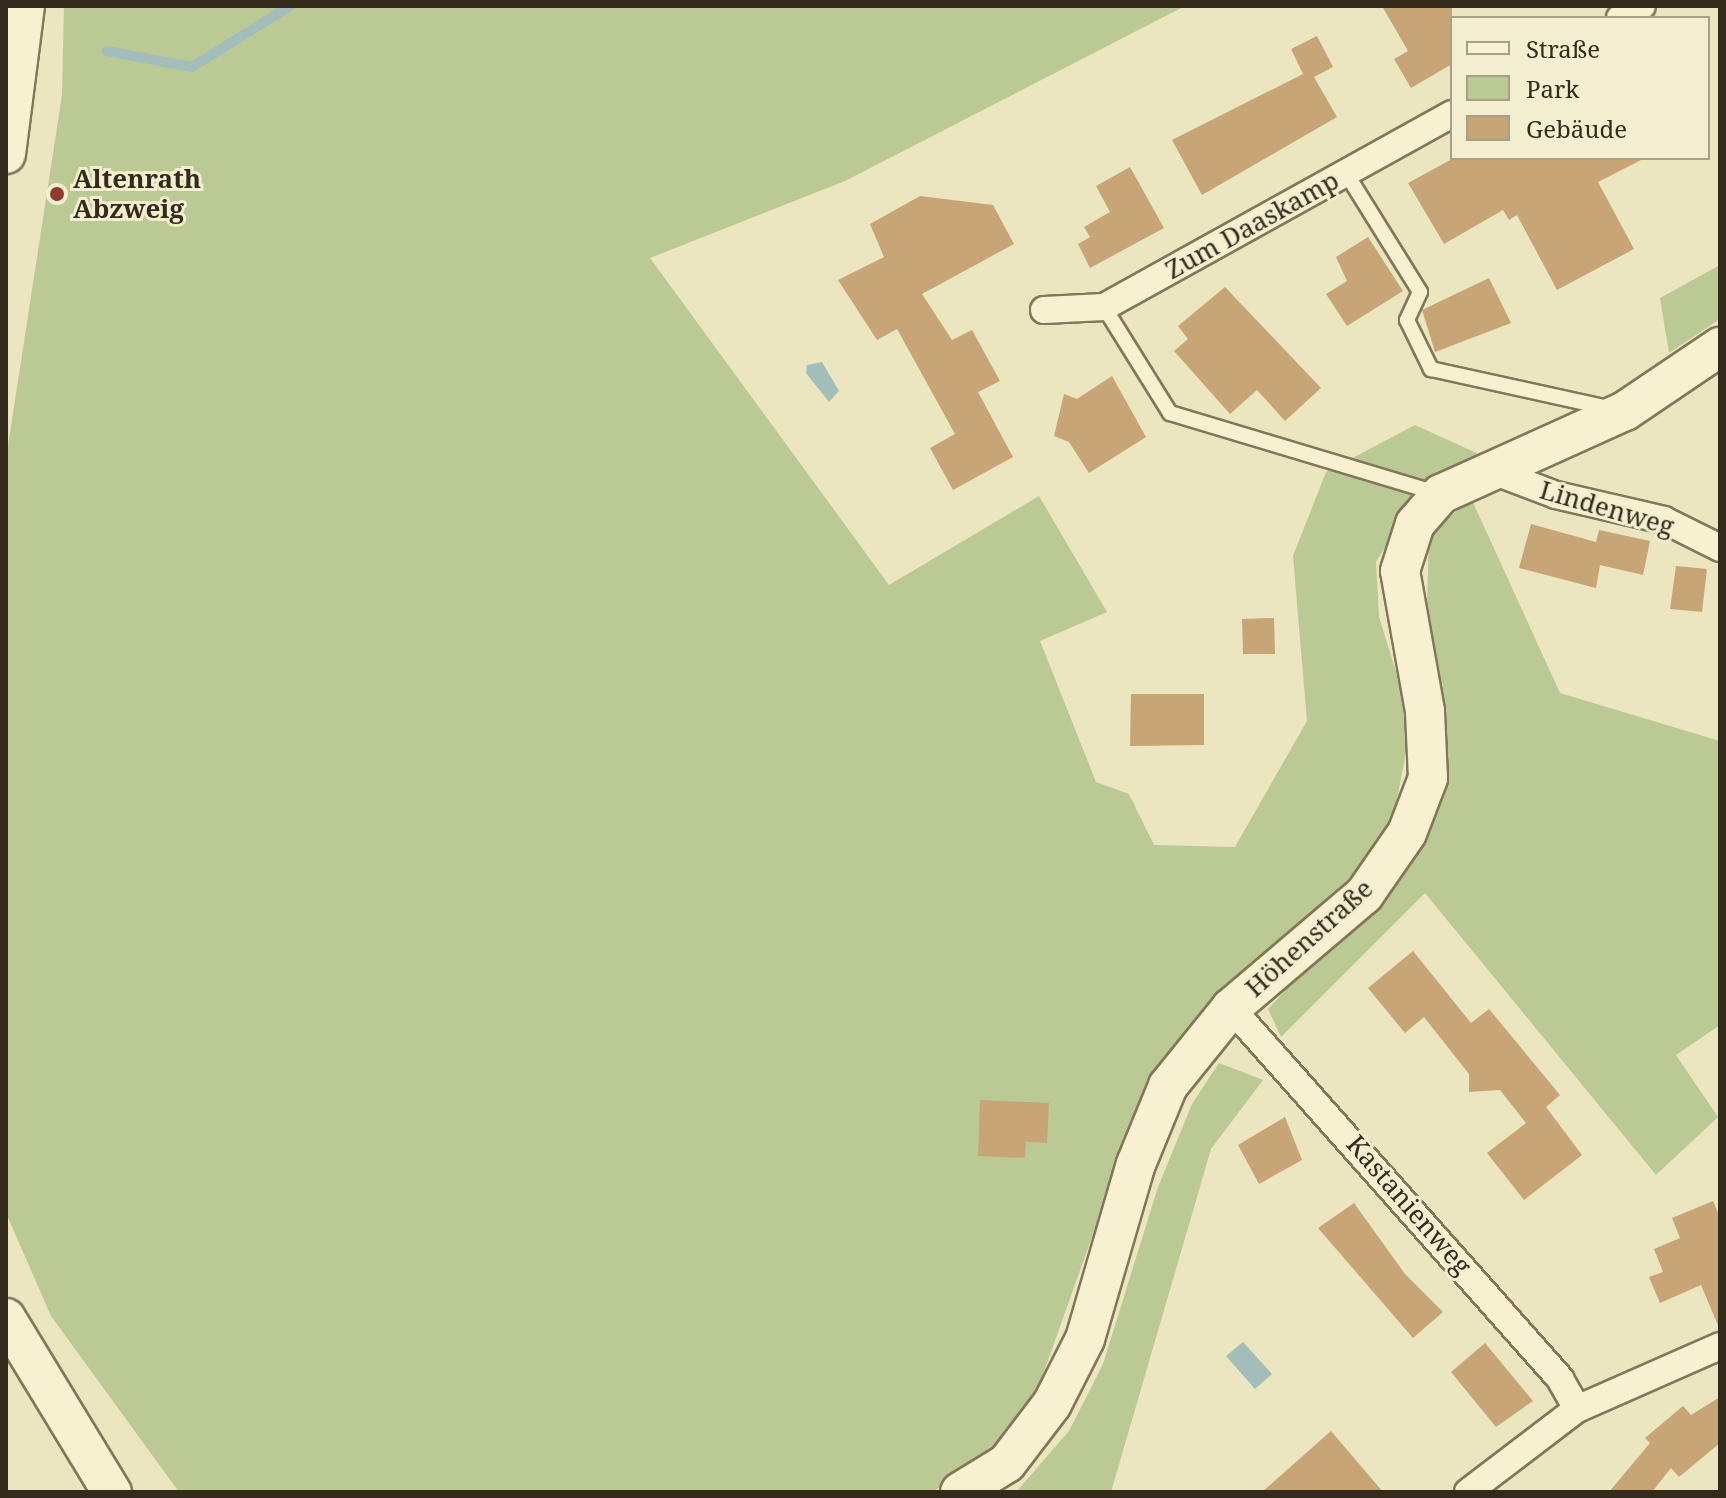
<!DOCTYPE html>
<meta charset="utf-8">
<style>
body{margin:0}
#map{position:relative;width:1726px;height:1498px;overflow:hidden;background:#ebe5c0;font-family:"Noto Serif",serif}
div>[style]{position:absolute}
.green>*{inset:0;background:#bbc995}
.water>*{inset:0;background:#a3beba}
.stream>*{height:10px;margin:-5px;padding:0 5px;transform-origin:5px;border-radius:5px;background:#a3beba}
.building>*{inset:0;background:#c8a577}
.roads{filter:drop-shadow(2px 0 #837659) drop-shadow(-2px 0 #837659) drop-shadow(0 2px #837659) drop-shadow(0 -2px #837659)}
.service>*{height:14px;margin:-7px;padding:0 7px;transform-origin:7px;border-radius:7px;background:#f7f1d2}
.minor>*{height:26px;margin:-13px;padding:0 13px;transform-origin:13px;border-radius:13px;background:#f7f1d2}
.secondary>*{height:38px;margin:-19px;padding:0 19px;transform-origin:19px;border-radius:19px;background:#f7f1d2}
.dots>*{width:22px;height:22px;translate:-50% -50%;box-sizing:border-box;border:4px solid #f3eecf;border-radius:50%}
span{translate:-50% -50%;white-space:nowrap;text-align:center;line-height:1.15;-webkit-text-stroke:6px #f3eecf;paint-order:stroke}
.poi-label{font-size:26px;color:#342b1d;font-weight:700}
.left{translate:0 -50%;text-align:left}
.street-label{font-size:26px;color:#342b1d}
.frame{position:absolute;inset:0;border:8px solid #342b1d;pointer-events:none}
.legend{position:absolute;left:1450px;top:16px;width:260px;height:144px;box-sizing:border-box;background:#f3eecf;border:2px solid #a7a088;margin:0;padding:10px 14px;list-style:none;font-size:24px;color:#342b1d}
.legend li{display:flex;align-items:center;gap:16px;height:40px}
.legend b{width:40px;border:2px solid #a7a088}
</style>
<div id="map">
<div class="green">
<i style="clip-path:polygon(64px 6px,1185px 6px,845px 181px,650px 258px,889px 585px,1039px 496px,1107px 612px,1040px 641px,1096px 782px,1129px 794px,1154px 845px,1235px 847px,1307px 721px,1293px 556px,1326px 472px,1415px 425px,1483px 456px,1427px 480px,1376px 562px,1379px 617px,1412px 723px,1392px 824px,1348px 889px,1124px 1147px,1036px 1394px,1000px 1443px,933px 1492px,179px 1492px,51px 1316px,6px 1213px,6px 459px,62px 95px)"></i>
<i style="clip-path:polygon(1720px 265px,1720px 319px,1669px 353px,1660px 298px)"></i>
<i style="clip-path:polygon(1471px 498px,1560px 693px,1720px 741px,1720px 1025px,1676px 1055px,1718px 1117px,1656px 1175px,1425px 893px,1281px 1037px,1268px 1009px,1420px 846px,1429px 536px)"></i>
<i style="clip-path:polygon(1219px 1063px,1263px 1080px,1211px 1149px,1111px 1492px,1016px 1492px,1069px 1431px,1103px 1364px,1158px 1187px,1192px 1104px)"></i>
</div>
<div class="water">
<i style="clip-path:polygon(822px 362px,839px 391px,829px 402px,806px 373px,807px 365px)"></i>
<i style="clip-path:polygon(1243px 1342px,1272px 1374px,1255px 1389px,1226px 1356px)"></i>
</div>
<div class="stream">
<i style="left:107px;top:51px;width:86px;rotate:10.7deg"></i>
<i style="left:192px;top:67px;width:115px;rotate:-31.9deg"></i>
</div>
<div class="building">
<i style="clip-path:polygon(1382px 6px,1452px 6px,1452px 64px,1411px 88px,1394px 59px,1408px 51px)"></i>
<i style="clip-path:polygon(1317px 36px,1333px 67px,1314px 77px,1337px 117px,1202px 195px,1172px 140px,1303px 74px,1291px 49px)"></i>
<i style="clip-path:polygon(1454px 158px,1645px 158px,1598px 182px,1634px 249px,1557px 290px,1517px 215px,1509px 220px,1503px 210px,1444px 244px,1408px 183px)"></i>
<i style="clip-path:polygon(1130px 167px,1164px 228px,1090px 268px,1078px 244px,1090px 237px,1084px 227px,1110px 212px,1096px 186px)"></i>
<i style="clip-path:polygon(920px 196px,993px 205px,1014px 244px,922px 294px,952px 340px,972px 330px,1000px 381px,978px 392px,1013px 457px,953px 490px,930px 448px,955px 434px,897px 329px,877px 340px,838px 280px,884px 257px,870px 224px)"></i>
<i style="clip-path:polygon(1368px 237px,1403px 291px,1347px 326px,1326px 294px,1347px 281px,1336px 257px)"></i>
<i style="clip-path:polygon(1489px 278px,1511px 323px,1435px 352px,1422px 310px)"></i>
<i style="clip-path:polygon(1225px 287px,1321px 388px,1285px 421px,1257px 390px,1230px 414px,1174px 351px,1188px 339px,1178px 326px)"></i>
<i style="clip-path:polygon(1112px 376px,1146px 437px,1089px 473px,1069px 442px,1054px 436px,1064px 394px,1077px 399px)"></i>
<i style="clip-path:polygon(1531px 524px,1596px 542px,1599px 530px,1650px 541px,1643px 575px,1600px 565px,1596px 588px,1519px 568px)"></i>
<i style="clip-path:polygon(1676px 566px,1707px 569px,1702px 612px,1670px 609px)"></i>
<i style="clip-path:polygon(1274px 618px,1275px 654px,1243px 654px,1242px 619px)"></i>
<i style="clip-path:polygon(1131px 694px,1204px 694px,1204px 745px,1130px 746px)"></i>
<i style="clip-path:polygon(1413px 951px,1471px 1023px,1489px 1009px,1560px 1095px,1546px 1107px,1582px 1155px,1524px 1200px,1487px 1153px,1526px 1123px,1500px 1090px,1469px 1092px,1469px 1074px,1424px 1017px,1405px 1033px,1368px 988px)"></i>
<i style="clip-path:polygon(980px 1100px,1049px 1103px,1047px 1143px,1026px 1142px,1025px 1158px,978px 1156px)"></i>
<i style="clip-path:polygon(1285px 1117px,1302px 1160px,1259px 1184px,1238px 1145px)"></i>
<i style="clip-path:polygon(1713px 1201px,1720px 1218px,1720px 1330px,1701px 1285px,1660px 1303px,1649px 1277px,1663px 1272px,1654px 1249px,1680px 1238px,1672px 1218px)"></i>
<i style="clip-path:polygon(1354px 1203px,1405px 1274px,1443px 1312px,1413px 1338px,1318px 1228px)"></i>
<i style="clip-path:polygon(1485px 1343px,1533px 1401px,1496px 1427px,1451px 1372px)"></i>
<i style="clip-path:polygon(1720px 1397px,1720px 1443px,1679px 1477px,1671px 1468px,1652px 1492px,1609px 1492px,1650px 1443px,1645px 1438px,1683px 1406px,1691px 1415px)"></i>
<i style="clip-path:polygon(1331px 1431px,1383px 1492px,1262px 1492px)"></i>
</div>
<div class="roads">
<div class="service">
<i style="left:1346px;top:173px;width:140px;rotate:58.1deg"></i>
<i style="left:1420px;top:292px;width:31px;rotate:115deg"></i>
<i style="left:1407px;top:320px;width:55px;rotate:63.9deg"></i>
<i style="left:1431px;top:369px;width:181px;rotate:12.4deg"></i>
<i style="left:1104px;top:307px;width:125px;rotate:58.1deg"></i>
<i style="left:1170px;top:413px;width:279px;rotate:16.7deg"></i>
</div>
<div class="minor">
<i style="left:1620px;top:18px;width:25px;rotate:-29deg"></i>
<i style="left:1044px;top:310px;width:60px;rotate:-2.9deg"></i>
<i style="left:1104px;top:307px;width:398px;rotate:-29deg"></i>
<i style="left:1493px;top:471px;width:67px;rotate:20.9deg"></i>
<i style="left:1556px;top:495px;width:111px;rotate:13deg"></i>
<i style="left:1664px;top:520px;width:63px;rotate:26.6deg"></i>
<i style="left:1231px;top:1008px;width:496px;rotate:48.4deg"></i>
<i style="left:1560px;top:1379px;width:34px;rotate:60deg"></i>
<i style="left:1468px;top:1492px;width:137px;rotate:-37.3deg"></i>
<i style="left:1577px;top:1409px;width:156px;rotate:-23.8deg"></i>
</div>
<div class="secondary">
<i style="left:6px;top:154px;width:149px;rotate:-82.7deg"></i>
<i style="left:6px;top:1318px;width:204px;rotate:58.7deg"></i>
<i style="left:960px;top:1492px;width:55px;rotate:-31.7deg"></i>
<i style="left:1007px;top:1463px;width:74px;rotate:-52.7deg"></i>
<i style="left:1052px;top:1404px;width:73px;rotate:-63.1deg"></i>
<i style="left:1085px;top:1339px;width:182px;rotate:-73.8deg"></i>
<i style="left:1136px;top:1164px;width:84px;rotate:-67.7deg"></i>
<i style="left:1168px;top:1086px;width:100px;rotate:-51.1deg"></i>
<i style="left:1231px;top:1008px;width:175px;rotate:-40.4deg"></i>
<i style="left:1364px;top:895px;width:75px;rotate:-55.3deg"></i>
<i style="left:1407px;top:833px;width:59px;rotate:-69.1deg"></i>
<i style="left:1428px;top:778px;width:67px;rotate:-92.6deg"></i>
<i style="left:1425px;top:711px;width:142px;rotate:-100.1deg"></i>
<i style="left:1400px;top:571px;width:49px;rotate:-72.3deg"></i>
<i style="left:1415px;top:524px;width:40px;rotate:-49deg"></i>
<i style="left:1441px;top:494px;width:202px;rotate:-24.3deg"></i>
<i style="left:1625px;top:411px;width:115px;rotate:-34deg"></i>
</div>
</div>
<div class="dots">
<i style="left:57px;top:194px;background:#903a2c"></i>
</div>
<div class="poi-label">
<span class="left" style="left:73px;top:194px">Altenrath<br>Abzweig</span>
</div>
<div class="street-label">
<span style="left:1252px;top:225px;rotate:-29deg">Zum Daaskamp</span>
<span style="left:1607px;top:508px;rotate:16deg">Lindenweg</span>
<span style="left:1309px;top:938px;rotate:-42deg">Höhenstraße</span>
<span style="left:1409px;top:1205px;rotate:49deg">Kastanienweg</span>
</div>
<div class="frame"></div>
<ul class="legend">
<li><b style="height:10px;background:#f7f1d2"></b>Straße</li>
<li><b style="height:22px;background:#bbc995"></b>Park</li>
<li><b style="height:22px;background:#c8a577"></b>Gebäude</li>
</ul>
</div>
